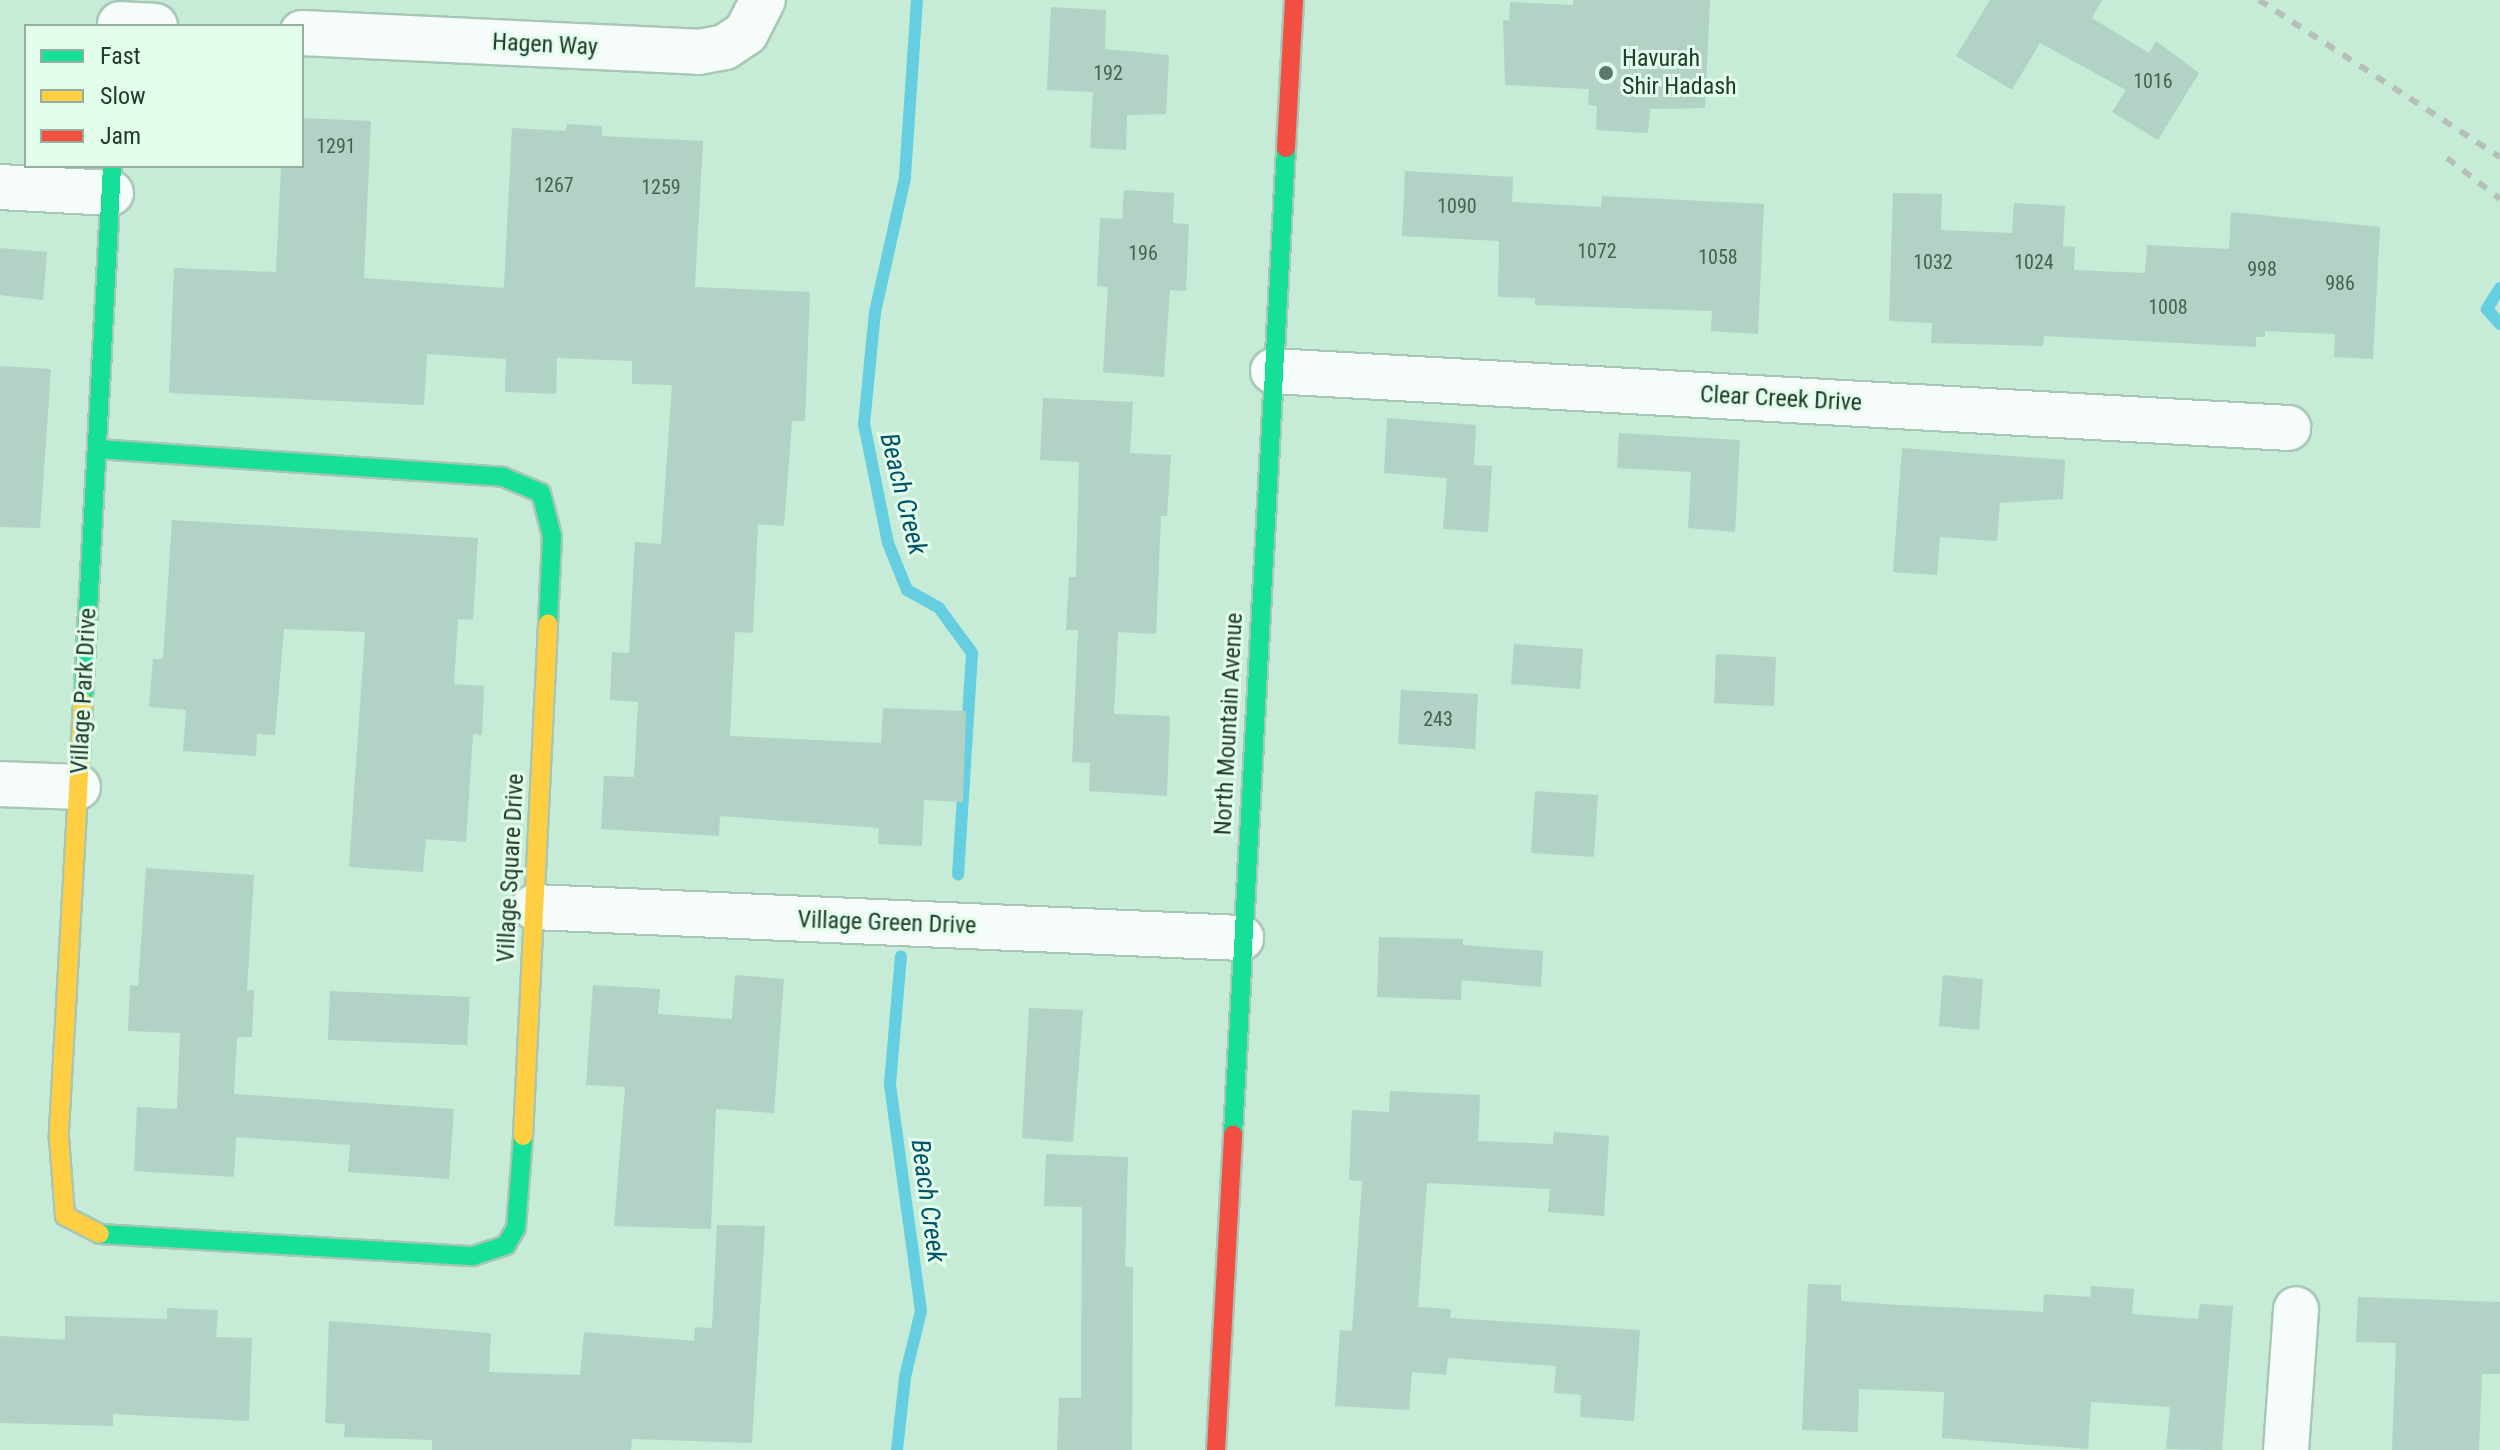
<!DOCTYPE html>
<style>
body{margin:0}
#map{position:relative;width:2500px;height:1450px;overflow:hidden;background:#c6ebd6;font-family:"Roboto Condensed",sans-serif}
div>[style]{position:absolute}
.stream>*{height:12px;margin:-6px;padding:0 6px;transform-origin:6px;border-radius:6px;background:#65cee0}
.building>*{inset:0;background:#b1d2c5}
.roads{filter:drop-shadow(2px 0 #a8c6b5) drop-shadow(-2px 0 #a8c6b5) drop-shadow(0 2px #a8c6b5) drop-shadow(0 -2px #a8c6b5)}
.street>*{height:44px;margin:-22px;padding:0 22px;transform-origin:22px;border-radius:22px;background:#f6fcf9}
.fast>*{height:18px;margin:-9px;padding:0 9px;transform-origin:9px;border-radius:9px;background:#16e098}
.slow>*{height:18px;margin:-9px;padding:0 9px;transform-origin:9px;border-radius:9px;background:#ffcf43}
.jam>*{height:18px;margin:-9px;padding:0 9px;transform-origin:9px;border-radius:9px;background:#f24e42}
.rail>*{height:6px;margin-top:-3px;transform-origin:0;background:repeating-linear-gradient(90deg,#b6bfba 0 10px,transparent 0 20px)}
.dots>*{width:22px;height:22px;translate:-50% -50%;box-sizing:border-box;border:4px solid #e3fdec;border-radius:50%}
span{translate:-50% -50%;white-space:nowrap;text-align:center;line-height:1.15;-webkit-text-stroke:6px #e3fdec;paint-order:stroke}
.number-label{font-size:20px;color:#456152}
.number-label span{-webkit-text-stroke-width:0}
.street-label{font-size:24px;color:#213b2c}
.poi-label{font-size:24px;color:#213b2c}
.left{translate:0 -50%;text-align:left}
.water-label{font-size:26px;color:#015264;font-style:italic}
.legend{position:absolute;left:24px;top:24px;width:280px;height:144px;box-sizing:border-box;background:#e3fdec;border:2px solid #95af9f;margin:0;padding:10px 14px;list-style:none;font-size:24px;color:#213b2c}
.legend li{display:flex;align-items:center;gap:16px;height:40px}
.legend b{width:40px;border:2px solid #95af9f}
</style>
<div id="map">
<div class="stream">
<i style="left:917px;top:0;width:178px;rotate:93.9deg"></i>
<i style="left:905px;top:178px;width:137px;rotate:102.6deg"></i>
<i style="left:875px;top:312px;width:113px;rotate:95.6deg"></i>
<i style="left:864px;top:424px;width:121px;rotate:78.6deg"></i>
<i style="left:888px;top:543px;width:51px;rotate:68deg"></i>
<i style="left:907px;top:590px;width:37px;rotate:29deg"></i>
<i style="left:939px;top:608px;width:56px;rotate:53.7deg"></i>
<i style="left:972px;top:653px;width:222px;rotate:93.6deg"></i>
<i style="left:2500px;top:288px;width:25px;rotate:122deg"></i>
<i style="left:2487px;top:309px;width:20px;rotate:49deg"></i>
<i style="left:897px;top:1450px;width:73px;rotate:-83.7deg"></i>
<i style="left:905px;top:1377px;width:68px;rotate:-76.4deg"></i>
<i style="left:921px;top:1311px;width:229px;rotate:-97.8deg"></i>
<i style="left:890px;top:1084px;width:128px;rotate:-85.1deg"></i>
</div>
<div class="building">
<i style="clip-path:polygon(1573px 0,1710px 0,1705px 108px,1650px 109px,1648px 133px,1596px 130px,1597px 106px,1588px 105px,1589px 89px,1505px 85px,1503px 20px,1509px 21px,1510px 2px,1573px 5px)"></i>
<i style="clip-path:polygon(1990px 0,2102px 0,2092px 18px,2149px 53px,2156px 41px,2199px 73px,2158px 140px,2112px 112px,2126px 90px,2040px 43px,2012px 90px,1956px 56px)"></i>
<i style="clip-path:polygon(1051px 7px,1106px 10px,1105px 49px,1169px 55px,1166px 114px,1127px 115px,1126px 150px,1090px 148px,1093px 92px,1047px 90px)"></i>
<i style="clip-path:polygon(302px 118px,371px 121px,364px 278px,504px 288px,512px 128px,566px 131px,567px 124px,602px 126px,602px 136px,703px 141px,695px 287px,810px 292px,805px 421px,792px 421px,784px 526px,758px 524px,753px 633px,735px 632px,730px 736px,881px 743px,883px 708px,966px 711px,963px 802px,924px 800px,922px 846px,878px 844px,879px 828px,720px 816px,719px 836px,601px 829px,604px 776px,634px 777px,638px 702px,610px 700px,612px 652px,629px 653px,635px 542px,661px 544px,672px 385px,632px 384px,632px 361px,557px 358px,556px 394px,505px 392px,506px 359px,427px 354px,424px 405px,169px 393px,174px 268px,276px 272px,281px 166px,302px 166px)"></i>
<i style="clip-path:polygon(1405px 171px,1513px 177px,1512px 202px,1601px 207px,1602px 196px,1764px 204px,1758px 334px,1711px 331px,1712px 311px,1535px 305px,1535px 298px,1498px 297px,1499px 241px,1402px 236px)"></i>
<i style="clip-path:polygon(1124px 190px,1174px 193px,1173px 223px,1189px 224px,1186px 291px,1170px 290px,1164px 377px,1103px 372px,1108px 287px,1097px 286px,1100px 218px,1122px 219px)"></i>
<i style="clip-path:polygon(1893px 193px,1942px 194px,1941px 230px,2012px 233px,2014px 203px,2065px 206px,2063px 246px,2075px 247px,2074px 270px,2145px 273px,2147px 245px,2229px 249px,2231px 212px,2380px 227px,2373px 359px,2334px 357px,2335px 334px,2265px 331px,2265px 337px,2256px 337px,2256px 347px,2044px 336px,2043px 346px,1931px 343px,1932px 323px,1889px 321px)"></i>
<i style="clip-path:polygon(0 248px,47px 252px,43px 300px,0 295px)"></i>
<i style="clip-path:polygon(0 366px,51px 369px,40px 528px,0 527px)"></i>
<i style="clip-path:polygon(1043px 398px,1133px 402px,1130px 453px,1171px 455px,1167px 516px,1161px 516px,1156px 634px,1118px 632px,1114px 714px,1170px 716px,1167px 796px,1089px 791px,1090px 763px,1072px 762px,1078px 630px,1066px 630px,1069px 577px,1076px 577px,1079px 462px,1040px 460px)"></i>
<i style="clip-path:polygon(1387px 418px,1476px 425px,1474px 465px,1492px 466px,1488px 532px,1443px 529px,1447px 478px,1384px 473px)"></i>
<i style="clip-path:polygon(1619px 433px,1740px 440px,1735px 532px,1688px 528px,1691px 472px,1617px 468px)"></i>
<i style="clip-path:polygon(1902px 448px,2065px 460px,2063px 499px,2000px 503px,1997px 541px,1940px 537px,1937px 575px,1893px 572px)"></i>
<i style="clip-path:polygon(172px 520px,478px 538px,473px 620px,458px 619px,454px 684px,484px 686px,482px 735px,473px 734px,466px 842px,426px 839px,423px 872px,349px 867px,365px 632px,284px 629px,275px 735px,257px 734px,256px 756px,183px 751px,186px 710px,149px 707px,153px 659px,163px 659px)"></i>
<i style="clip-path:polygon(1514px 644px,1583px 649px,1580px 689px,1511px 684px)"></i>
<i style="clip-path:polygon(1716px 654px,1776px 657px,1774px 706px,1714px 703px)"></i>
<i style="clip-path:polygon(1401px 690px,1478px 694px,1475px 749px,1398px 744px)"></i>
<i style="clip-path:polygon(1535px 791px,1598px 795px,1594px 857px,1531px 853px)"></i>
<i style="clip-path:polygon(146px 868px,254px 875px,247px 990px,254px 990px,252px 1037px,237px 1037px,234px 1094px,454px 1109px,449px 1179px,348px 1172px,350px 1145px,236px 1137px,234px 1177px,134px 1171px,137px 1107px,177px 1109px,180px 1033px,128px 1031px,130px 985px,138px 986px)"></i>
<i style="clip-path:polygon(1379px 937px,1463px 939px,1463px 945px,1543px 951px,1541px 987px,1462px 980px,1461px 1000px,1377px 997px)"></i>
<i style="clip-path:polygon(735px 975px,784px 979px,774px 1113px,716px 1109px,711px 1229px,614px 1226px,625px 1087px,586px 1085px,593px 985px,660px 989px,658px 1014px,732px 1019px)"></i>
<i style="clip-path:polygon(1943px 975px,1983px 979px,1979px 1030px,1939px 1026px)"></i>
<i style="clip-path:polygon(330px 991px,470px 997px,467px 1045px,328px 1040px)"></i>
<i style="clip-path:polygon(1029px 1008px,1083px 1010px,1073px 1142px,1022px 1138px)"></i>
<i style="clip-path:polygon(1390px 1091px,1480px 1095px,1478px 1141px,1553px 1144px,1554px 1132px,1609px 1136px,1604px 1216px,1548px 1212px,1550px 1189px,1427px 1183px,1418px 1307px,1451px 1309px,1450px 1318px,1640px 1330px,1634px 1421px,1580px 1417px,1581px 1395px,1554px 1393px,1556px 1366px,1448px 1358px,1446px 1375px,1412px 1372px,1409px 1410px,1335px 1406px,1340px 1330px,1352px 1331px,1362px 1181px,1349px 1180px,1352px 1110px,1389px 1112px)"></i>
<i style="clip-path:polygon(1046px 1154px,1128px 1157px,1125px 1267px,1133px 1267px,1132px 1450px,1057px 1450px,1059px 1398px,1081px 1398px,1082px 1207px,1044px 1206px)"></i>
<i style="clip-path:polygon(717px 1225px,765px 1226px,752px 1443px,632px 1439px,631px 1450px,432px 1450px,432px 1440px,344px 1437px,345px 1424px,325px 1423px,329px 1321px,491px 1333px,489px 1372px,580px 1375px,584px 1332px,694px 1341px,695px 1327px,712px 1328px)"></i>
<i style="clip-path:polygon(1808px 1284px,1841px 1285px,1841px 1301px,1900px 1305px,2043px 1312px,2044px 1294px,2090px 1297px,2091px 1286px,2134px 1289px,2132px 1314px,2198px 1319px,2200px 1304px,2233px 1306px,2222px 1450px,2166px 1449px,2170px 1407px,2091px 1402px,2088px 1449px,1942px 1438px,1944px 1392px,1859px 1389px,1858px 1432px,1802px 1430px)"></i>
<i style="clip-path:polygon(2358px 1297px,2500px 1302px,2500px 1374px,2482px 1374px,2479px 1450px,2392px 1450px,2396px 1343px,2356px 1342px)"></i>
<i style="clip-path:polygon(167px 1308px,218px 1310px,216px 1337px,252px 1338px,249px 1421px,113px 1414px,113px 1426px,0 1423px,0 1336px,65px 1340px,65px 1316px,167px 1319px)"></i>
</div>
<div class="roads">
<div class="street">
<i style="left:120px;top:24px;width:35px;rotate:3deg"></i>
<i style="left:302px;top:33px;width:397px;rotate:2.7deg"></i>
<i style="left:699px;top:52px;width:26px;rotate:-11deg"></i>
<i style="left:725px;top:47px;width:25px;rotate:-34deg"></i>
<i style="left:746px;top:33px;width:37px;rotate:-63deg"></i>
<i style="left:0;top:187px;width:111px;rotate:3.1deg"></i>
<i style="left:1273px;top:371px;width:1017px;rotate:3.21deg"></i>
<i style="left:0;top:784px;width:78px;rotate:2.2deg"></i>
<i style="left:534px;top:907px;width:708px;rotate:2.51deg"></i>
<i style="left:2286px;top:1450px;width:141px;rotate:-85.9deg"></i>
</div>
<div class="fast">
<i style="left:97px;top:449px;width:407px;rotate:3.9deg"></i>
<i style="left:503px;top:477px;width:41px;rotate:22.8deg"></i>
<i style="left:541px;top:493px;width:44px;rotate:75.7deg"></i>
<i style="left:552px;top:536px;width:88px;rotate:92.6deg"></i>
<i style="left:83px;top:702px;width:537px;rotate:-86.9deg"></i>
<i style="left:1233px;top:1134px;width:987px;rotate:-86.92deg"></i>
<i style="left:100px;top:1234px;width:374px;rotate:3.4deg"></i>
<i style="left:473px;top:1256px;width:35px;rotate:-18deg"></i>
<i style="left:506px;top:1245px;width:20px;rotate:-60deg"></i>
<i style="left:516px;top:1228px;width:92px;rotate:-85.6deg"></i>
</div>
<div class="slow">
<i style="left:83px;top:702px;width:437px;rotate:93.2deg"></i>
<i style="left:59px;top:1138px;width:78px;rotate:85.6deg"></i>
<i style="left:65px;top:1216px;width:39px;rotate:27deg"></i>
<i style="left:523px;top:1136px;width:513px;rotate:-87.2deg"></i>
</div>
<div class="jam">
<i style="left:1286px;top:148px;width:148px;rotate:-86.9deg"></i>
<i style="left:1216px;top:1450px;width:316px;rotate:-86.9deg"></i>
</div>
</div>
<div class="rail">
<i style="left:2259px;top:0;width:288px;rotate:33.1deg"></i>
<i style="left:2447px;top:158px;width:67px;rotate:37.7deg"></i>
</div>
<div class="dots">
<i style="left:1606px;top:73px;background:#5b7968"></i>
</div>
<div class="number-label">
<span style="left:1108px;top:73px">192</span>
<span style="left:2153px;top:81px">1016</span>
<span style="left:336px;top:146px">1291</span>
<span style="left:554px;top:185px">1267</span>
<span style="left:661px;top:187px">1259</span>
<span style="left:1457px;top:206px">1090</span>
<span style="left:1597px;top:251px">1072</span>
<span style="left:1143px;top:253px">196</span>
<span style="left:1718px;top:257px">1058</span>
<span style="left:1933px;top:262px">1032</span>
<span style="left:2034px;top:262px">1024</span>
<span style="left:2262px;top:269px">998</span>
<span style="left:2340px;top:283px">986</span>
<span style="left:2168px;top:307px">1008</span>
<span style="left:1438px;top:719px">243</span>
</div>
<div class="street-label">
<span style="left:545px;top:45px;rotate:3deg">Hagen Way</span>
<span style="left:1781px;top:399px;rotate:3deg">Clear Creek Drive</span>
<span style="left:84px;top:691px;rotate:-87deg">Village Park Drive</span>
<span style="left:1229px;top:724px;rotate:-87deg">North Mountain Avenue</span>
<span style="left:511px;top:868px;rotate:-87deg">Village Square Drive</span>
<span style="left:887px;top:923px;rotate:2deg">Village Green Drive</span>
</div>
<div class="poi-label">
<span class="left" style="left:1622px;top:73px">Havurah<br>Shir Hadash</span>
</div>
<div class="water-label">
<span style="left:903px;top:494px;rotate:76deg">Beach Creek</span>
<span style="left:928px;top:1201px;rotate:82deg">Beach Creek</span>
</div>
<ul class="legend">
<li><b style="height:10px;background:#16e098"></b>Fast</li>
<li><b style="height:10px;background:#ffcf43"></b>Slow</li>
<li><b style="height:10px;background:#f24e42"></b>Jam</li>
</ul>
</div>
